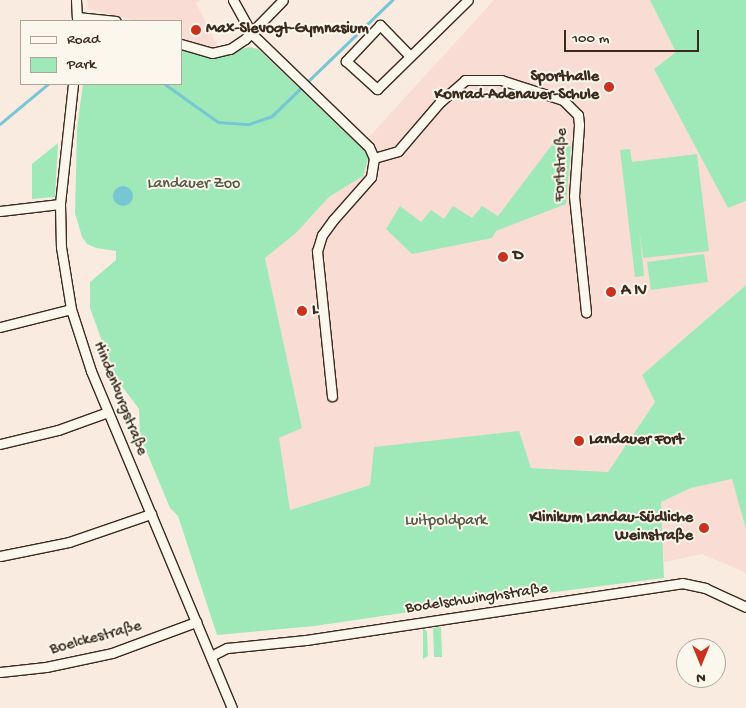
<!DOCTYPE html>
<meta charset="utf-8">
<style>
body{margin:0}
#map{position:relative;width:746px;height:708px;overflow:hidden;background:#faebe1;font-family:"Gochi Hand",sans-serif}
div>[style]{position:absolute}
.built>*{inset:0;background:#f9dcd4}
.green>*{inset:0;background:#9fe9b9}
.water>*{inset:0;background:#77c6d3}
.round{border-radius:50%}
.stream>*{height:2.5px;margin:-1.25px;padding:0 1.25px;transform-origin:1.25px;border-radius:1.25px;background:#77c6d3}
.roads{filter:drop-shadow(1px 0 #3b2a1e) drop-shadow(-1px 0 #3b2a1e) drop-shadow(0 1px #3b2a1e) drop-shadow(0 -1px #3b2a1e)}
.street>*{height:9px;margin:-4.5px;padding:0 4.5px;transform-origin:4.5px;border-radius:4.5px;background:#fbf7ec}
.dots>*{width:14px;height:14px;translate:-50% -50%;box-sizing:border-box;border:2px solid #fbf7ec;border-radius:50%}
span{translate:-50% -50%;white-space:nowrap;text-align:center;line-height:1.15;-webkit-text-stroke:4px #fbf7ec;paint-order:stroke}
.poi-label{font-size:16px;color:#3b2a1e;font-weight:700}
.left{translate:0 -50%;text-align:left}
.right{translate:-100% -50%;text-align:right}
.street-label{font-size:16px;color:#3b2a1e}
.park-label{font-size:16px;color:#545a45}
.legend{position:absolute;left:20px;top:20px;width:162px;height:65px;box-sizing:border-box;background:#fbf7ec;border:1px solid #aea59a;margin:0;padding:6px 9px;list-style:none;font-size:15px;color:#3b2a1e}
.legend li{display:flex;align-items:center;gap:10px;height:25px}
.legend b{width:25px;border:1px solid #aea59a}
.north{position:absolute;left:676px;top:638px;width:50px;height:50px;box-sizing:border-box;background:#fbf7ec;border:1px solid #aea59a;border-radius:50%;rotate:180deg;font-size:14px;font-weight:700;line-height:20px;text-align:center;color:#3b2a1e}
.north::after{content:'';display:block;margin:auto;width:18px;height:22px;background:#c8321e;clip-path:polygon(50% 0,100% 100%,50% 72%,0 100%)}
.scale{position:absolute;left:564px;top:30px;width:135px;height:22px;box-sizing:border-box;border:2px solid #3b2a1e;border-top:0;padding-left:6px;font-size:15px;line-height:18px;white-space:nowrap;color:#3b2a1e;-webkit-text-stroke:4px #fbf7ec;paint-order:stroke}
</style>
<div id="map">
<div class="built">
<i style="clip-path:polygon(87px 0,201px 0,196px 3px,217px 45px,210px 49px,181px 38px,181px 21px,138px 21px,88px 9px)"></i>
<i style="clip-path:polygon(494px 0,650px 0,676px 52px,654px 69px,728px 207px,746px 201px,746px 285px,642px 375px,655px 402px,608px 472px,531px 468px,374px 447px,370px 485px,290px 510px,278px 437px,302px 428px,265px 258px,296px 233px,329px 197px,363px 176px,369px 155px,369px 137px)"></i>
<i style="clip-path:polygon(746px 464px,746px 573px,702px 554px,664px 562px,661px 502px,691px 488px,732px 479px)"></i>
</div>
<div class="green">
<i style="clip-path:polygon(650px 0,746px 0,746px 201px,728px 208px,654px 69px,676px 52px)"></i>
<i style="clip-path:polygon(249px 47px,258px 49px,369px 155px,363px 176px,329px 197px,296px 233px,265px 258px,302px 428px,279px 438px,290px 510px,370px 485px,374px 447px,519px 431px,531px 468px,608px 472px,655px 402px,642px 375px,746px 285px,746px 529px,732px 479px,691px 488px,661px 502px,664px 578px,516px 597px,471px 600px,457px 605px,315px 626px,217px 635px,178px 516px,170px 508px,140px 436px,139px 409px,115px 377px,90px 308px,90px 282px,116px 260px,116px 251px,96px 248px,87px 244px,82px 237px,75px 213px,77px 128px,83px 84px,181px 84px,181px 49px,220px 56px)"></i>
<i style="clip-path:polygon(561px 133px,571px 147px,566px 204px,496px 231px,492px 238px,412px 254px,386px 229px,400px 206px,421px 222px,431px 210px,444px 219px,453px 206px,472px 218px,482px 206px,498px 216px)"></i>
<i style="clip-path:polygon(58px 143px,55px 197px,32px 199px,32px 164px)"></i>
<i style="clip-path:polygon(630px 149px,632px 162px,697px 154px,709px 251px,643px 258px,639px 229px,644px 276px,635px 277px,620px 150px)"></i>
<i style="clip-path:polygon(704px 254px,708px 282px,651px 290px,647px 262px)"></i>
<i style="clip-path:polygon(441px 627px,442px 657px,434px 657px,433px 628px)"></i>
<i style="clip-path:polygon(423px 629px,427px 631px,428px 656px,423px 659px)"></i>
</div>
<div class="water">
<i class="round" style="left:113px;top:186px;width:20px;height:20px"></i>
</div>
<div class="stream">
<i style="left:165px;top:84px;width:65px;rotate:35.6deg"></i>
<i style="left:218px;top:122px;width:31px;rotate:4deg"></i>
<i style="left:249px;top:124px;width:24px;rotate:-19deg"></i>
<i style="left:272px;top:116px;width:167px;rotate:-44deg"></i>
<i style="left:0;top:124px;width:62px;rotate:-39.8deg"></i>
</div>
<div class="roads">
<div class="street">
<i style="left:76px;top:0;width:21px;rotate:87deg"></i>
<i style="left:233px;top:0;width:38px;rotate:61deg"></i>
<i style="left:251px;top:33px;width:164px;rotate:44deg"></i>
<i style="left:369px;top:147px;width:12px;rotate:66deg"></i>
<i style="left:374px;top:158px;width:19px;rotate:99deg"></i>
<i style="left:371px;top:177px;width:57px;rotate:131.5deg"></i>
<i style="left:333px;top:220px;width:19px;rotate:126deg"></i>
<i style="left:322px;top:235px;width:17px;rotate:107deg"></i>
<i style="left:317px;top:251px;width:146px;rotate:84.1deg"></i>
<i style="left:77px;top:17px;width:39px;rotate:6deg"></i>
<i style="left:181px;top:44px;width:32px;rotate:16deg"></i>
<i style="left:212px;top:53px;width:18px;rotate:-13deg"></i>
<i style="left:230px;top:49px;width:18px;rotate:-34deg"></i>
<i style="left:245px;top:39px;width:54px;rotate:-45.7deg"></i>
<i style="left:409px;top:55px;width:42px;rotate:-134deg"></i>
<i style="left:380px;top:25px;width:50px;rotate:133.4deg"></i>
<i style="left:346px;top:61px;width:42px;rotate:42.1deg"></i>
<i style="left:377px;top:89px;width:127px;rotate:-44.4deg"></i>
<i style="left:73px;top:84px;width:121px;rotate:96.2deg"></i>
<i style="left:60px;top:204px;width:43px;rotate:88.7deg"></i>
<i style="left:61px;top:247px;width:63px;rotate:80.8deg"></i>
<i style="left:71px;top:309px;width:65px;rotate:72.1deg"></i>
<i style="left:91px;top:371px;width:365px;rotate:67.3deg"></i>
<i style="left:374px;top:158px;width:25px;rotate:-16deg"></i>
<i style="left:398px;top:151px;width:65px;rotate:-49.4deg"></i>
<i style="left:440px;top:102px;width:33px;rotate:-41deg"></i>
<i style="left:465px;top:80px;width:36px"></i>
<i style="left:501px;top:80px;width:65px;rotate:17.9deg"></i>
<i style="left:563px;top:100px;width:21px;rotate:45deg"></i>
<i style="left:578px;top:115px;width:10px;rotate:84deg"></i>
<i style="left:579px;top:125px;width:71px;rotate:94deg"></i>
<i style="left:574px;top:196px;width:117px;rotate:84.1deg"></i>
<i style="left:0;top:211px;width:60px;rotate:-6.7deg"></i>
<i style="left:0;top:327px;width:73px;rotate:-14.2deg"></i>
<i style="left:0;top:444px;width:60px;rotate:-13.6deg"></i>
<i style="left:58px;top:430px;width:53px;rotate:-19.8deg"></i>
<i style="left:0;top:556px;width:70px;rotate:-11.5deg"></i>
<i style="left:69px;top:542px;width:87px;rotate:-18.9deg"></i>
<i style="left:211px;top:656px;width:18px;rotate:-27deg"></i>
<i style="left:227px;top:648px;width:79px;rotate:-5.8deg"></i>
<i style="left:306px;top:640px;width:380px;rotate:-8.6deg"></i>
<i style="left:682px;top:583px;width:24px;rotate:12deg"></i>
<i style="left:705px;top:588px;width:45px;rotate:24.9deg"></i>
<i style="left:0;top:672px;width:46px;rotate:-6.2deg"></i>
<i style="left:46px;top:667px;width:67px;rotate:-12deg"></i>
<i style="left:112px;top:653px;width:90px;rotate:-20.3deg"></i>
</div>
</div>
<div class="dots">
<i style="left:196px;top:30px;background:#c8321e"></i>
<i style="left:609px;top:87px;background:#c8321e"></i>
<i style="left:503px;top:257px;background:#c8321e"></i>
<i style="left:611px;top:292px;background:#c8321e"></i>
<i style="left:302px;top:311px;background:#c8321e"></i>
<i style="left:579px;top:441px;background:#c8321e"></i>
<i style="left:704px;top:528px;background:#c8321e"></i>
</div>
<div class="poi-label">
<span class="left" style="left:206px;top:30px">Max-Slevogt-Gymnasium</span>
<span class="right" style="left:599px;top:87px">Sporthalle<br>Konrad-Adenauer-Schule</span>
<span class="left" style="left:513px;top:257px">D</span>
<span class="left" style="left:621px;top:292px">A IV</span>
<span class="left" style="left:312px;top:311px">L</span>
<span class="left" style="left:589px;top:441px">Landauer Fort</span>
<span class="right" style="left:693px;top:528px">Klinikum Landau-Südliche<br>Weinstraße</span>
</div>
<div class="street-label">
<span style="left:562px;top:165px;rotate:-88deg">Fortstraße</span>
<span style="left:119px;top:399px;rotate:68deg">Hindenburgstraße</span>
<span style="left:477px;top:600px;rotate:-8deg">Bodelschwinghstraße</span>
<span style="left:96px;top:639px;rotate:-15deg">Boelckestraße</span>
</div>
<div class="park-label">
<span style="left:194px;top:185px">Landauer Zoo</span>
<span style="left:446px;top:522px">Luitpoldpark</span>
</div>
<ul class="legend">
<li><b style="height:6px;background:#fbf7ec"></b>Road</li>
<li><b style="height:14px;background:#9fe9b9"></b>Park</li>
</ul>
<div class="north">N</div>
<div class="scale">100 m</div>
</div>
